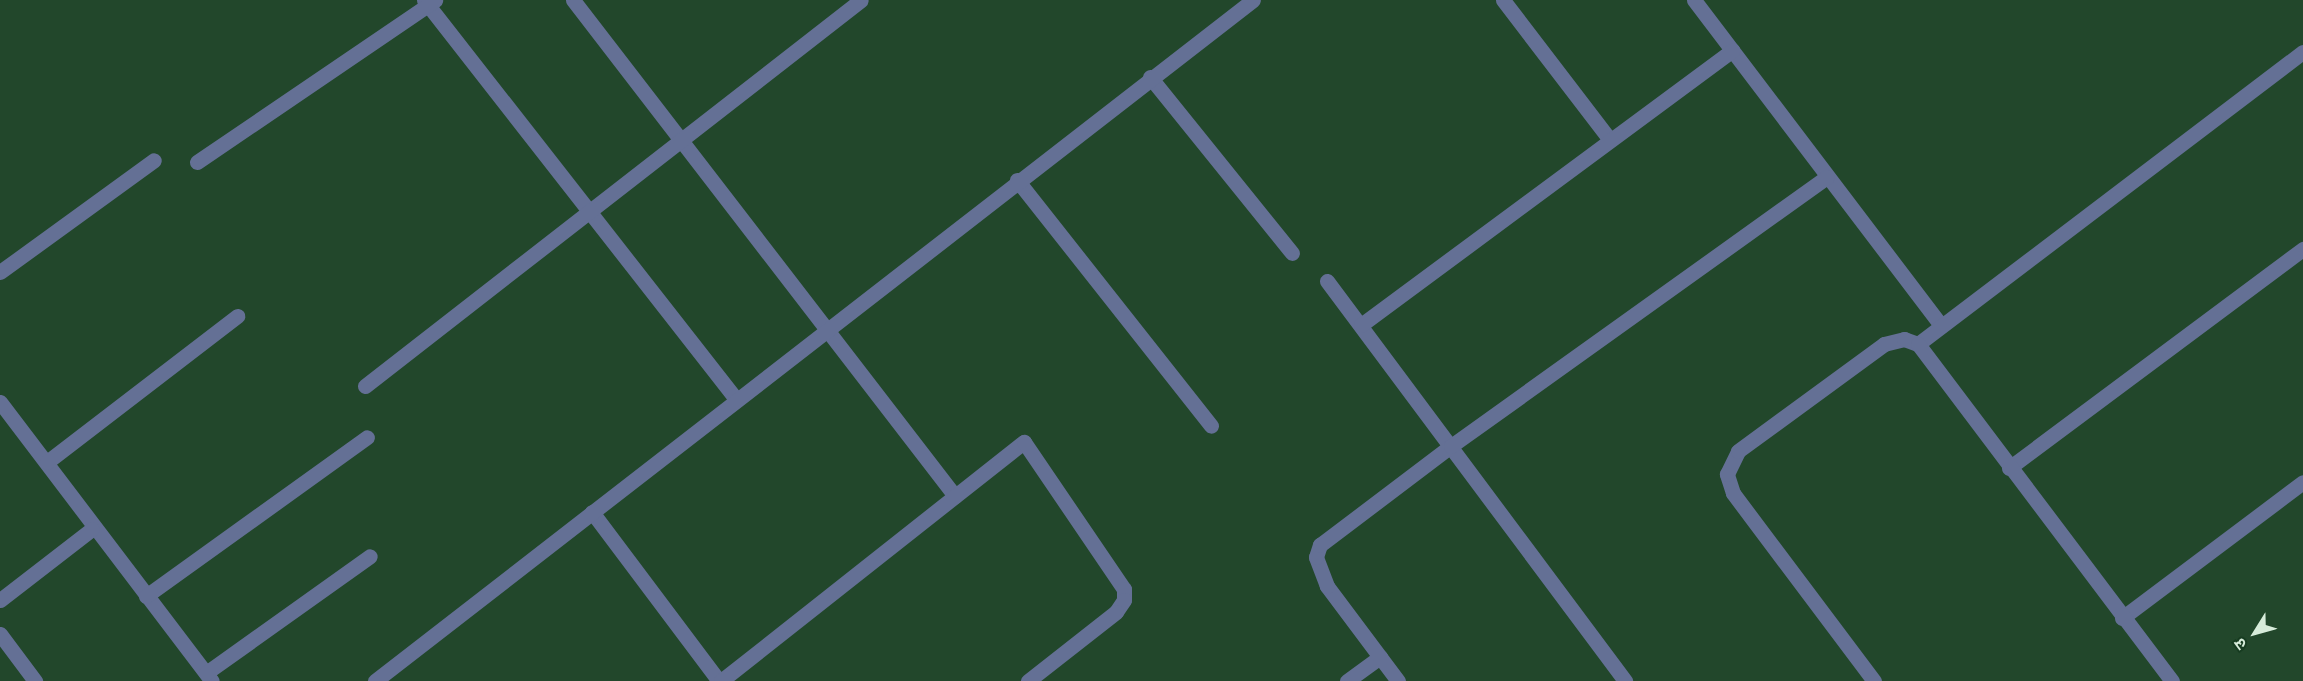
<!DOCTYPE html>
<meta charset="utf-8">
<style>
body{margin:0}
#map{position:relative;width:2303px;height:681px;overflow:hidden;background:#22472b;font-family:"Roboto Condensed","Noto Sans Devanagari",sans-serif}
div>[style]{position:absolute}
.minor>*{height:15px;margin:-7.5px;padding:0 7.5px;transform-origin:7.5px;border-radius:7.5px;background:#647095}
span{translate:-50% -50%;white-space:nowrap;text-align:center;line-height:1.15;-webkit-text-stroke:4.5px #173c21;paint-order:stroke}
.north{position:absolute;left:2225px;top:603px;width:60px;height:60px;-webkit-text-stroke:4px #173c21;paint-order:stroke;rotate:233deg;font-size:16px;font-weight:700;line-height:24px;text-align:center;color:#d7ecda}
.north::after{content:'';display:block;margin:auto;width:21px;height:27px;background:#d7ecda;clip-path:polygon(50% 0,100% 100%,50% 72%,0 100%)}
</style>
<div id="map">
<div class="minor">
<i style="left:424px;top:0;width:507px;rotate:51.98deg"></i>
<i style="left:573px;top:0;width:626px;rotate:52.4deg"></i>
<i style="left:1503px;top:0;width:176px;rotate:52.6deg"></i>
<i style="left:1694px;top:0;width:409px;rotate:52.8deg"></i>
<i style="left:1150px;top:77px;width:226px;rotate:51.1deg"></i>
<i style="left:197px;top:162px;width:288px;rotate:-34.2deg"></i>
<i style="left:1017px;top:180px;width:313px;rotate:51.7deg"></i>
<i style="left:0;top:272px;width:190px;rotate:-36deg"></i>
<i style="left:1327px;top:281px;width:499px;rotate:53.3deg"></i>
<i style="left:1361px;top:325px;width:462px;rotate:-36.5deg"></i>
<i style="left:1918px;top:344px;width:483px;rotate:-37.2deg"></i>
<i style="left:365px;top:386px;width:628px;rotate:-37.89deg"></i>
<i style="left:0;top:402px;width:350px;rotate:52.8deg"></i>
<i style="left:47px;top:462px;width:240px;rotate:-37.5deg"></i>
<i style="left:2009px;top:468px;width:367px;rotate:-36.7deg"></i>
<i style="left:592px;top:512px;width:211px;rotate:53.1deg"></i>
<i style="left:146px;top:596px;width:272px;rotate:-35.7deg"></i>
<i style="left:0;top:600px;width:116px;rotate:-37.7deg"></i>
<i style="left:2122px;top:618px;width:226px;rotate:-36.9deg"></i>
<i style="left:0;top:634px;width:59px;rotate:53.3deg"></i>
<i style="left:206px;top:673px;width:201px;rotate:-35.5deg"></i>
<i style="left:375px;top:681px;width:1111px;rotate:-37.8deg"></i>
<i style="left:721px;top:681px;width:386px;rotate:-38.3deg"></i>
<i style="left:1024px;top:442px;width:178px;rotate:55.8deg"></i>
<i style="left:1124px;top:589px;width:11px;rotate:90deg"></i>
<i style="left:1124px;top:600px;width:14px;rotate:124deg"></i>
<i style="left:1116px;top:612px;width:112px;rotate:141.9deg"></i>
<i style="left:1347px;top:681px;width:41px;rotate:-36deg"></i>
<i style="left:1398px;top:681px;width:119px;rotate:-126.8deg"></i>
<i style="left:1327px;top:586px;width:31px;rotate:-111deg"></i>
<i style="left:1316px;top:557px;width:13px;rotate:-72deg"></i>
<i style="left:1320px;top:545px;width:164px;rotate:-37.1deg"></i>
<i style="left:1451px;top:446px;width:462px;rotate:-35.6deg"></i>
<i style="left:1874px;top:681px;width:235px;rotate:-126.9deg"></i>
<i style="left:1733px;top:493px;width:20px;rotate:-108deg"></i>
<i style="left:1727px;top:474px;width:25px;rotate:-64deg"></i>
<i style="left:1738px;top:451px;width:181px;rotate:-36.2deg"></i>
<i style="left:1884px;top:344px;width:21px;rotate:-14deg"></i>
<i style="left:1904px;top:339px;width:15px;rotate:20deg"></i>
<i style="left:1918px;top:344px;width:422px;rotate:53deg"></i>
</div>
<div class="north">उ</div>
</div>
